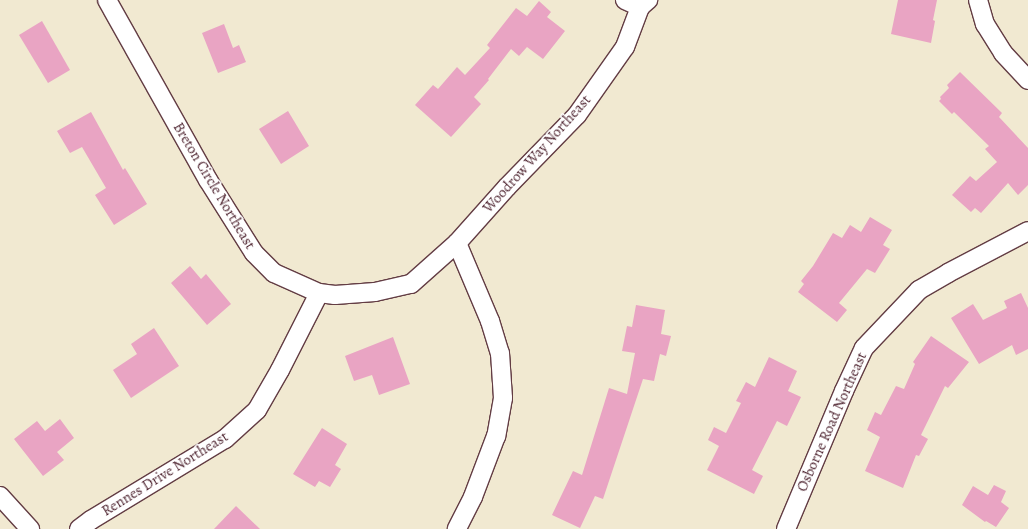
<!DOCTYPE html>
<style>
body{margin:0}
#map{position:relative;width:1028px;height:529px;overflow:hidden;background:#f1e9d1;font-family:Alegreya,serif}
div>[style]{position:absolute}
.building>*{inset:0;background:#e9a4c3}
.roads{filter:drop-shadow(1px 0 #633d44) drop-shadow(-1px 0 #633d44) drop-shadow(0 1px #633d44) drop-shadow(0 -1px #633d44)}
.minor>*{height:18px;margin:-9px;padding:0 9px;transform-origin:9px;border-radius:9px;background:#fff}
span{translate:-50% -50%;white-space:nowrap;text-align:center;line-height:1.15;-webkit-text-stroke:3px #fff;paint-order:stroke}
.street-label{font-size:15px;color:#4a1f2b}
</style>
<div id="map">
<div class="building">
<i style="clip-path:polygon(898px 0,937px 0,933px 20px,935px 21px,931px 43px,891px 34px)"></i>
<i style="clip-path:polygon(539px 1px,551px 12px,547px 17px,565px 31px,543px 59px,527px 47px,519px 56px,511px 49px,488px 79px,489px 80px,474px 97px,481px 104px,451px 137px,415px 105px,433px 85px,438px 89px,457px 67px,465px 75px,490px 48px,487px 45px,516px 8px,527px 16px)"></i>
<i style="clip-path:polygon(42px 21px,70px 70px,48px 83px,19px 35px)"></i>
<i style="clip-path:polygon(224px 24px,233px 48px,239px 45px,246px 62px,218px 73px,202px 33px)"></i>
<i style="clip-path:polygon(960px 72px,1002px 113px,999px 117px,1028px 148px,1028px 185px,1018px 195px,1008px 183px,981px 213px,975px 208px,971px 212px,952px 195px,970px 176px,976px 181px,997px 162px,985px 149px,989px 146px,954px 112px,952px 114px,939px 101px,941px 99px,940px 97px,949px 88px,947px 85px)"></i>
<i style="clip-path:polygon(288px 111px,309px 146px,281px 164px,259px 129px)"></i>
<i style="clip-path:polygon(91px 112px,123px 170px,125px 168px,147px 204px,114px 225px,95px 195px,106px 188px,82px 147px,70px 153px,57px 131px)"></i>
<i style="clip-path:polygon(870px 217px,892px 230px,883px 245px,890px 249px,875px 273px,867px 269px,839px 303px,847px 310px,837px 322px,798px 292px,804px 284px,801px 281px,813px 266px,833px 233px,842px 238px,850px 225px,861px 232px)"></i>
<i style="clip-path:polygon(190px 266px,201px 279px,206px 274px,231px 304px,207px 325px,171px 283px)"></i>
<i style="clip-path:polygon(1021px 293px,1028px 308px,1028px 349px,1016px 355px,1012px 345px,979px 364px,951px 318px,973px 304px,983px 320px,1007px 308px,1004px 301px)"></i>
<i style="clip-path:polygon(636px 305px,665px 310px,661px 334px,671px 336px,666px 356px,660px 354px,654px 381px,643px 379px,603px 499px,595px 496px,580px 528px,552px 515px,573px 471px,582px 475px,609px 388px,627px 394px,635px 353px,622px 351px,627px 326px,632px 327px)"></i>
<i style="clip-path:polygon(154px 328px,179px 366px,131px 398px,113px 370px,137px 354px,131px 344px)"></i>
<i style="clip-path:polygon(931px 336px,969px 362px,948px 388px,945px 386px,921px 435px,928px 439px,919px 456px,916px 455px,903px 488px,865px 471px,880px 437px,867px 430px,875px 412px,881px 415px,896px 386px,904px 389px,915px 364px,913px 362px)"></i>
<i style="clip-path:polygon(393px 337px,410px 384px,379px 395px,372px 375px,354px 381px,345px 356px)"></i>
<i style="clip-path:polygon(769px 357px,797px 371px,788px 391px,801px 397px,787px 426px,777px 421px,752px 470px,763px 476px,754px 494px,707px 470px,719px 446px,708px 440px,714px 427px,726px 433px,741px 403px,736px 401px,746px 382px,755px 387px)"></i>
<i style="clip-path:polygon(60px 419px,74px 438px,57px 452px,64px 460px,43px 476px,14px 439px,37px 421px,45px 431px)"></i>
<i style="clip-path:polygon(322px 428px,347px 444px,335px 465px,341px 469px,330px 487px,319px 481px,315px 487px,293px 474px)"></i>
<i style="clip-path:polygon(994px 485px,1006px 491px,1001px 502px,1009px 508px,996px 527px,986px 521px,985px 522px,962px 505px,973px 486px,988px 495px)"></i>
<i style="clip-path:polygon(236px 506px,260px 529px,214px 529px)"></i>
</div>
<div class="roads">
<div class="minor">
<i style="left:107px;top:0;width:206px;rotate:60.7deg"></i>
<i style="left:208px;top:180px;width:86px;rotate:57.8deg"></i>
<i style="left:254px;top:253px;width:28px;rotate:45deg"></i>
<i style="left:274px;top:273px;width:49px;rotate:24deg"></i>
<i style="left:319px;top:293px;width:16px;rotate:7deg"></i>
<i style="left:335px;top:295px;width:40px;rotate:-4.3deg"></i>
<i style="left:375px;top:292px;width:37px;rotate:-13deg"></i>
<i style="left:411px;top:284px;width:62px;rotate:-41.7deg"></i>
<i style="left:457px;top:243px;width:75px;rotate:-48.2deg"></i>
<i style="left:507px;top:187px;width:100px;rotate:-45.8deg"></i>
<i style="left:577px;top:115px;width:83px;rotate:-54.8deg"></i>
<i style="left:625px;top:47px;width:43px;rotate:-69.4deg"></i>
<i style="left:640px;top:7px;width:11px;rotate:-41deg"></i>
<i style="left:625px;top:0;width:17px;rotate:25deg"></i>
<i style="left:978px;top:0;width:25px;rotate:74deg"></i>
<i style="left:985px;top:24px;width:34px;rotate:58deg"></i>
<i style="left:1003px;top:53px;width:37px;rotate:47deg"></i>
<i style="left:457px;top:243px;width:85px;rotate:67.1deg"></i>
<i style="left:490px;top:321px;width:34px;rotate:73deg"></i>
<i style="left:500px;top:353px;width:45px;rotate:86.2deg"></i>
<i style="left:503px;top:398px;width:39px;rotate:100deg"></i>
<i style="left:496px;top:436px;width:65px;rotate:110.7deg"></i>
<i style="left:473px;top:497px;width:36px;rotate:117deg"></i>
<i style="left:0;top:496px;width:45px;rotate:47.7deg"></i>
<i style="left:79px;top:529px;width:15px;rotate:-37deg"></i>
<i style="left:91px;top:520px;width:157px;rotate:-31.2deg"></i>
<i style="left:225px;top:439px;width:43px;rotate:-42.2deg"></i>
<i style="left:257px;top:410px;width:46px;rotate:-60.1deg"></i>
<i style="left:280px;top:370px;width:86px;rotate:-63.1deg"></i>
<i style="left:786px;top:529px;width:150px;rotate:-67.2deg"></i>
<i style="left:844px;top:391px;width:47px;rotate:-65.1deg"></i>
<i style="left:864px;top:348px;width:80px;rotate:-46.5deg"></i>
<i style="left:919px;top:290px;width:34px;rotate:-30deg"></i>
<i style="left:948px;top:273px;width:90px;rotate:-27.7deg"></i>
</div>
</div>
<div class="street-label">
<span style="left:537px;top:154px;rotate:-48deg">Woodrow Way Northeast</span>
<span style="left:214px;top:186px;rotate:59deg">Breton Circle Northeast</span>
<span style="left:832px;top:422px;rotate:-66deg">Osborne Road Northeast</span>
<span style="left:165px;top:474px;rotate:-32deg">Rennes Drive Northeast</span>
</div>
</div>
